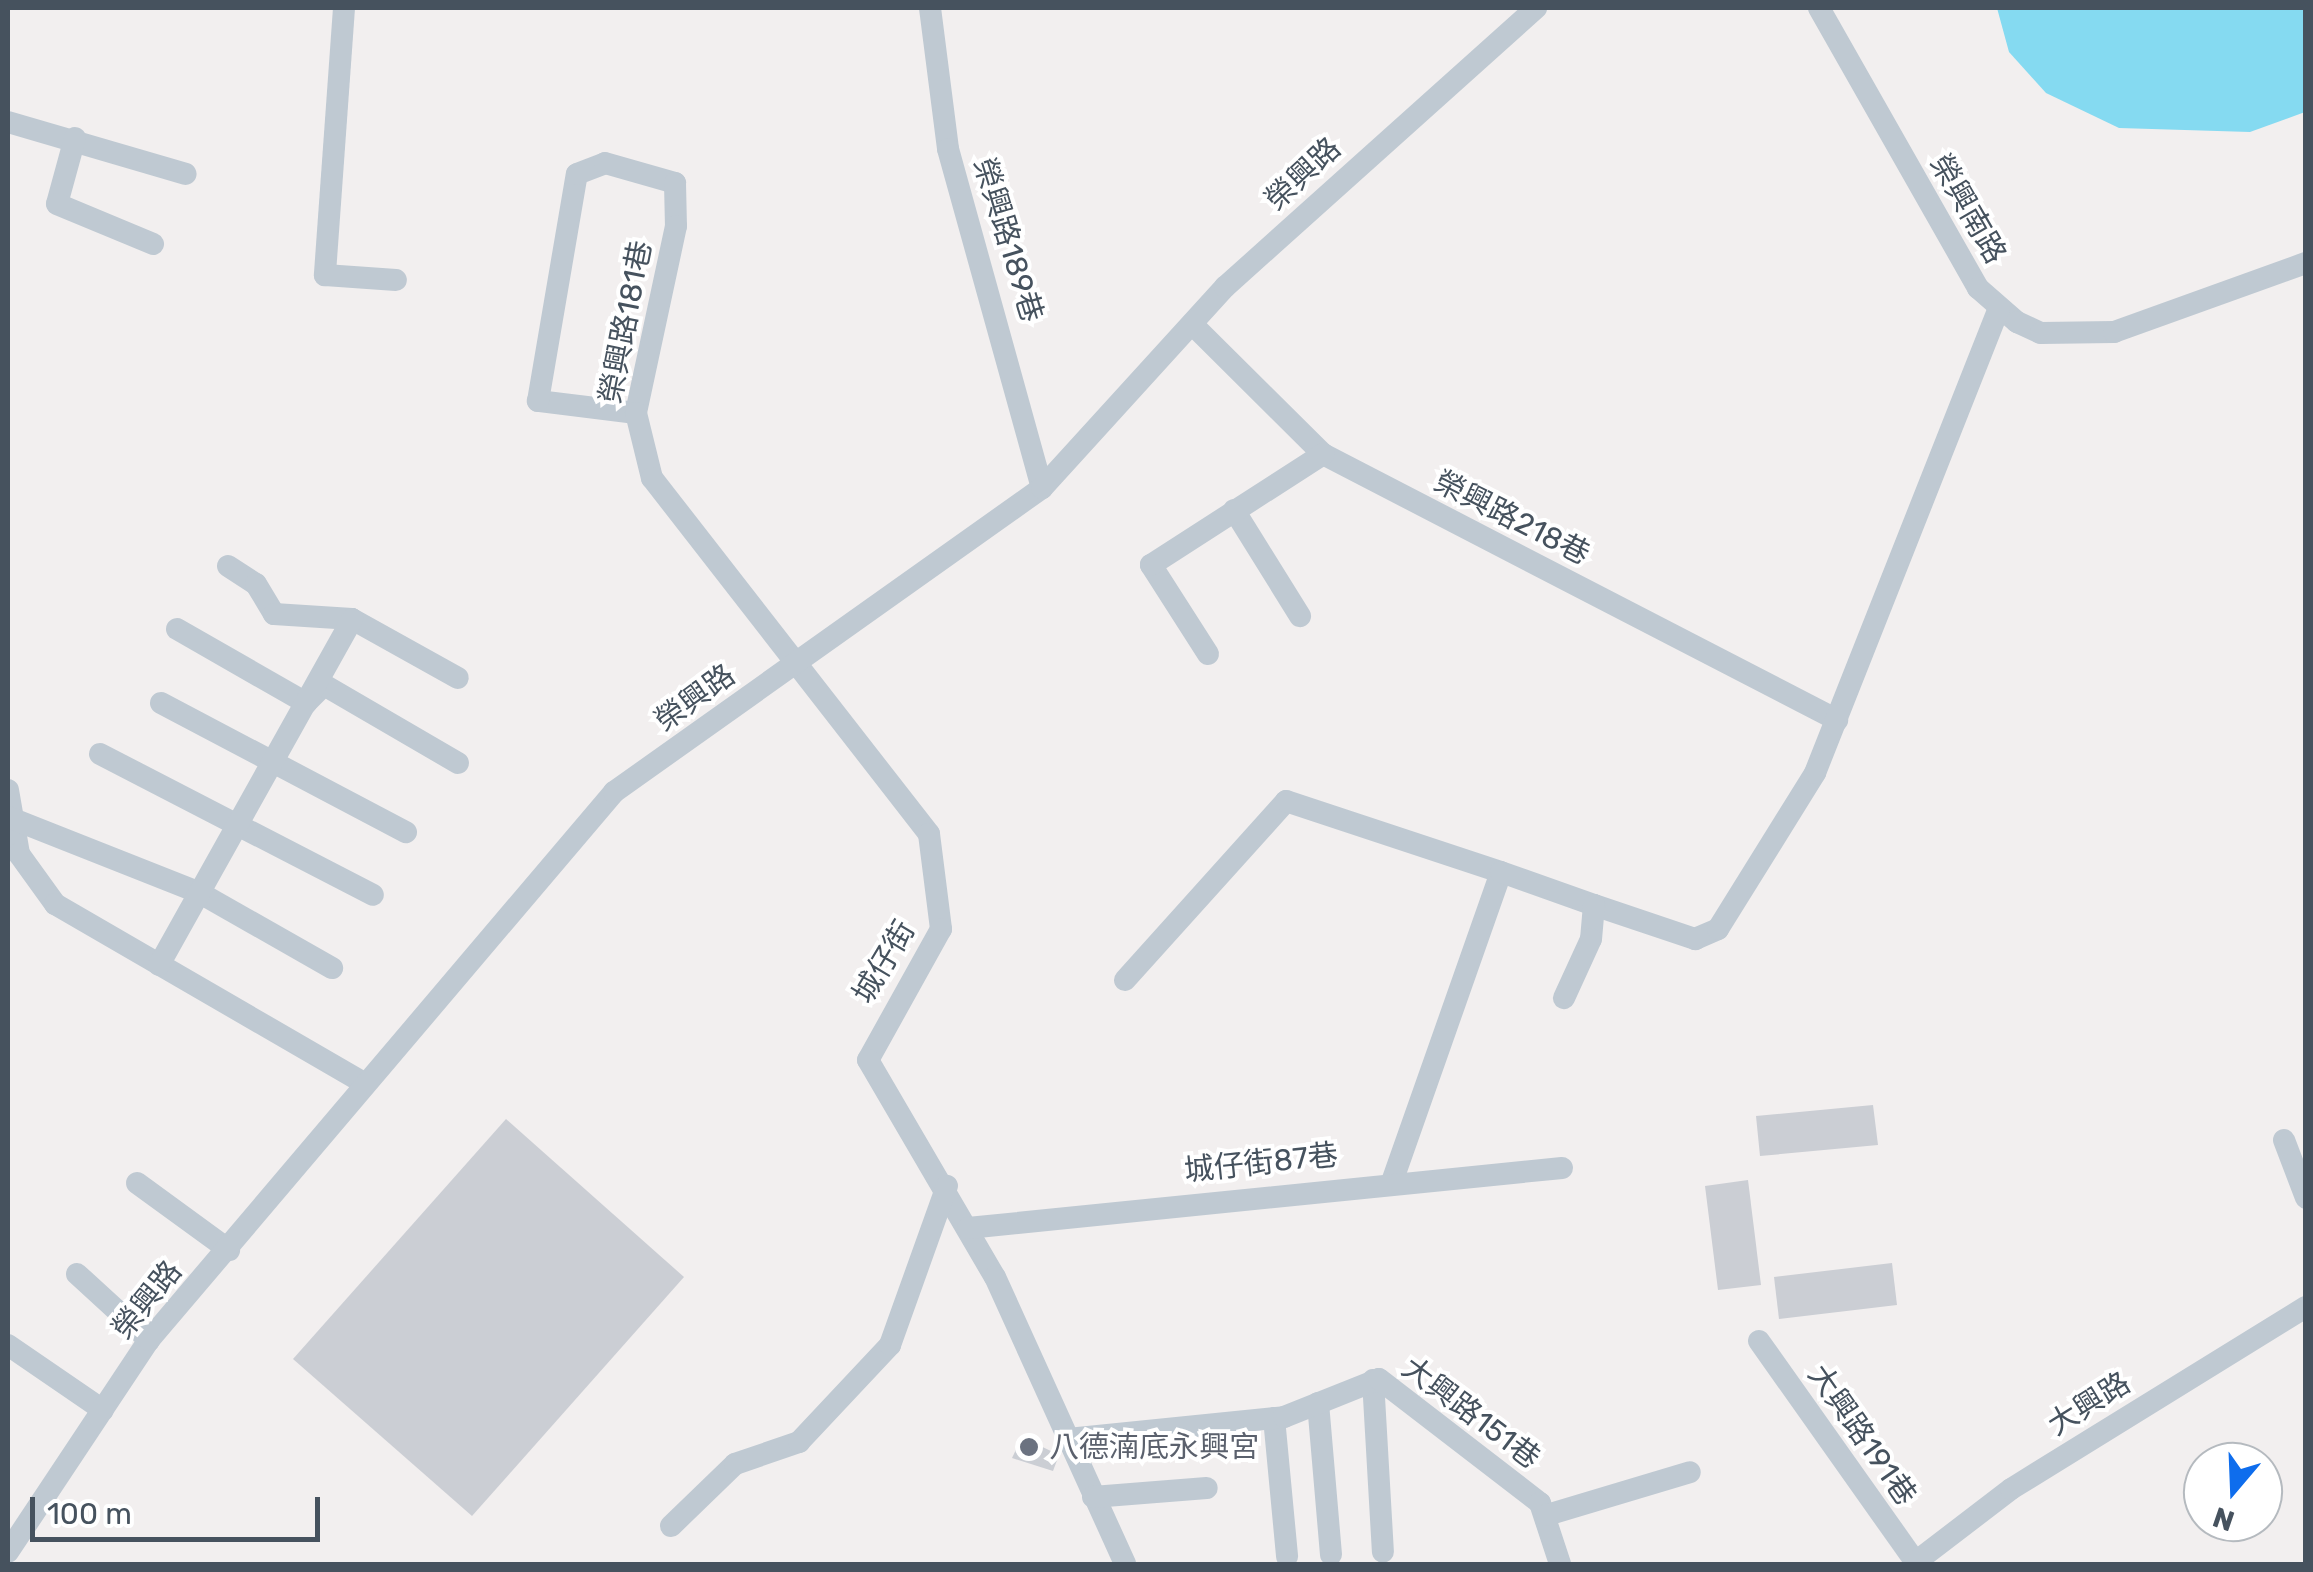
<!DOCTYPE html>
<meta charset="utf-8">
<style>
body{margin:0}
#map{position:relative;width:2313px;height:1572px;overflow:hidden;background:#f2efef;font-family:Rubik,"Noto Sans TC",sans-serif}
div>[style]{position:absolute}
.water>*{inset:0;background:#85daf1}
.building>*{inset:0;background:#cbced4}
.minor>*{height:22px;margin:-11px;padding:0 11px;transform-origin:11px;border-radius:11px;background:#bfc9d2}
.dots>*{width:28px;height:28px;translate:-50% -50%;box-sizing:border-box;border:5px solid #fff;border-radius:50%}
span{translate:-50% -50%;white-space:nowrap;text-align:center;line-height:1.15;-webkit-text-stroke:8px #fff;paint-order:stroke}
.street-label{font-size:30px;color:#46525e}
.worship-label{font-size:30px;color:#5b616d}
.left{translate:0 -50%;text-align:left}
.frame{position:absolute;inset:0;border:10px solid #46525e;pointer-events:none}
.north{position:absolute;left:2183px;top:1442px;width:100px;height:100px;box-sizing:border-box;background:#fff;border:2px solid #b5babf;border-radius:50%;rotate:199deg;font-size:28px;font-weight:700;line-height:40px;text-align:center;color:#46525e}
.north::after{content:'';display:block;margin:auto;width:35px;height:45px;background:#0e6ded;clip-path:polygon(50% 0,100% 100%,50% 72%,0 100%)}
.scale{position:absolute;left:30px;top:1497px;width:290px;height:45px;box-sizing:border-box;border:5px solid #46525e;border-top:0;padding-left:12px;font-size:30px;line-height:35px;white-space:nowrap;color:#46525e;-webkit-text-stroke:8px #fff;paint-order:stroke}
</style>
<div id="map">
<div class="water">
<i style="clip-path:polygon(1997px 8px,2305px 8px,2305px 112px,2250px 132px,2119px 128px,2046px 93px,2009px 52px)"></i>
</div>
<div class="building">
<i style="clip-path:polygon(1873px 1105px,1878px 1145px,1760px 1156px,1756px 1116px)"></i>
<i style="clip-path:polygon(506px 1119px,684px 1277px,472px 1516px,293px 1359px)"></i>
<i style="clip-path:polygon(1748px 1180px,1761px 1285px,1718px 1290px,1705px 1186px)"></i>
<i style="clip-path:polygon(1892px 1263px,1897px 1305px,1779px 1319px,1774px 1277px)"></i>
<i style="clip-path:polygon(1022px 1437px,1059px 1455px,1053px 1471px,1012px 1458px)"></i>
</div>
<div class="minor">
<i style="left:344px;top:8px;width:268px;rotate:94.1deg"></i>
<i style="left:325px;top:275px;width:71px;rotate:4deg"></i>
<i style="left:930px;top:8px;width:142px;rotate:82.7deg"></i>
<i style="left:948px;top:149px;width:352px;rotate:74.5deg"></i>
<i style="left:1819px;top:8px;width:322px;rotate:60.4deg"></i>
<i style="left:1978px;top:288px;width:52px;rotate:41.1deg"></i>
<i style="left:2017px;top:322px;width:26px;rotate:25deg"></i>
<i style="left:2041px;top:333px;width:73px;rotate:-0.8deg"></i>
<i style="left:2114px;top:332px;width:204px;rotate:-19.8deg"></i>
<i style="left:8px;top:122px;width:185px;rotate:16.3deg"></i>
<i style="left:75px;top:138px;width:68px;rotate:105.3deg"></i>
<i style="left:57px;top:204px;width:104px;rotate:22.6deg"></i>
<i style="left:1192px;top:324px;width:185px;rotate:44.8deg"></i>
<i style="left:1323px;top:454px;width:579px;rotate:27.36deg"></i>
<i style="left:636px;top:413px;width:99px;rotate:-173deg"></i>
<i style="left:538px;top:401px;width:230px;rotate:-80.3deg"></i>
<i style="left:577px;top:174px;width:30px;rotate:-21deg"></i>
<i style="left:605px;top:163px;width:73px;rotate:15.9deg"></i>
<i style="left:675px;top:183px;width:43px;rotate:88.7deg"></i>
<i style="left:676px;top:226px;width:191px;rotate:102.1deg"></i>
<i style="left:636px;top:413px;width:67px;rotate:76.2deg"></i>
<i style="left:652px;top:478px;width:451px;rotate:52.1deg"></i>
<i style="left:929px;top:834px;width:96px;rotate:82.8deg"></i>
<i style="left:941px;top:929px;width:150px;rotate:119.1deg"></i>
<i style="left:868px;top:1060px;width:251px;rotate:59.7deg"></i>
<i style="left:995px;top:1277px;width:315px;rotate:65.6deg"></i>
<i style="left:1234px;top:510px;width:125px;rotate:58.1deg"></i>
<i style="left:228px;top:566px;width:33px;rotate:33deg"></i>
<i style="left:256px;top:584px;width:35px;rotate:59deg"></i>
<i style="left:274px;top:614px;width:78px;rotate:3.7deg"></i>
<i style="left:352px;top:619px;width:121px;rotate:29.1deg"></i>
<i style="left:177px;top:629px;width:149px;rotate:29.8deg"></i>
<i style="left:306px;top:703px;width:25px;rotate:-45deg"></i>
<i style="left:324px;top:685px;width:155px;rotate:30.2deg"></i>
<i style="left:1208px;top:654px;width:106px;rotate:-122.6deg"></i>
<i style="left:1151px;top:565px;width:205px;rotate:-32.8deg"></i>
<i style="left:161px;top:703px;width:277px;rotate:27.8deg"></i>
<i style="left:100px;top:754px;width:307px;rotate:27.3deg"></i>
<i style="left:8px;top:790px;width:65px;rotate:80.2deg"></i>
<i style="left:19px;top:854px;width:62px;rotate:54.2deg"></i>
<i style="left:55px;top:904px;width:355px;rotate:30.1deg"></i>
<i style="left:8px;top:817px;width:206px;rotate:21.6deg"></i>
<i style="left:200px;top:893px;width:152px;rotate:29.6deg"></i>
<i style="left:1594px;top:905px;width:107px;rotate:18.6deg"></i>
<i style="left:1695px;top:939px;width:25px;rotate:-23deg"></i>
<i style="left:1718px;top:929px;width:184px;rotate:-58.1deg"></i>
<i style="left:1815px;top:773px;width:500px;rotate:-68.41deg"></i>
<i style="left:159px;top:965px;width:396px;rotate:-60.8deg"></i>
<i style="left:1125px;top:980px;width:241px;rotate:-48deg"></i>
<i style="left:1286px;top:801px;width:226px;rotate:18.3deg"></i>
<i style="left:2284px;top:1140px;width:62px;rotate:69.2deg"></i>
<i style="left:1393px;top:1179px;width:325px;rotate:-70.6deg"></i>
<i style="left:1501px;top:872px;width:99px;rotate:19.5deg"></i>
<i style="left:1594px;top:905px;width:34px;rotate:95deg"></i>
<i style="left:1591px;top:939px;width:65px;rotate:114.6deg"></i>
<i style="left:137px;top:1183px;width:114px;rotate:36.1deg"></i>
<i style="left:968px;top:1228px;width:597px;rotate:-5.77deg"></i>
<i style="left:77px;top:1274px;width:98px;rotate:42.5deg"></i>
<i style="left:1759px;top:1341px;width:272px;rotate:54.7deg"></i>
<i style="left:8px;top:1345px;width:115px;rotate:34.4deg"></i>
<i style="left:1373px;top:1380px;width:172px;rotate:86.7deg"></i>
<i style="left:1318px;top:1403px;width:152px;rotate:85.1deg"></i>
<i style="left:1274px;top:1418px;width:139px;rotate:84.6deg"></i>
<i style="left:1068px;top:1439px;width:217px;rotate:-5.8deg"></i>
<i style="left:1284px;top:1417px;width:102px;rotate:-21.8deg"></i>
<i style="left:1379px;top:1379px;width:203px;rotate:37.6deg"></i>
<i style="left:1540px;top:1503px;width:64px;rotate:71.8deg"></i>
<i style="left:1093px;top:1497px;width:114px;rotate:-4.5deg"></i>
<i style="left:1547px;top:1515px;width:149px;rotate:-16.7deg"></i>
<i style="left:671px;top:1526px;width:89px;rotate:-44.1deg"></i>
<i style="left:735px;top:1464px;width:68px;rotate:-19deg"></i>
<i style="left:799px;top:1442px;width:133px;rotate:-46.8deg"></i>
<i style="left:890px;top:1345px;width:169px;rotate:-70.3deg"></i>
<i style="left:8px;top:1552px;width:255px;rotate:-56.4deg"></i>
<i style="left:149px;top:1340px;width:719px;rotate:-49.68deg"></i>
<i style="left:614px;top:792px;width:525px;rotate:-35.39deg"></i>
<i style="left:1042px;top:488px;width:272px;rotate:-47.7deg"></i>
<i style="left:1225px;top:287px;width:418px;rotate:-41.9deg"></i>
<i style="left:1913px;top:1564px;width:123px;rotate:-37.4deg"></i>
<i style="left:2011px;top:1489px;width:347px;rotate:-31.7deg"></i>
</div>
<div class="dots">
<i style="left:1029px;top:1447px;background:#6b7280"></i>
</div>
<div class="street-label">
<span style="left:1303px;top:174px;rotate:-43deg">榮興路</span>
<span style="left:1968px;top:209px;rotate:60deg">榮興南路</span>
<span style="left:1008px;top:240px;rotate:73deg">榮興路189巷</span>
<span style="left:626px;top:322px;rotate:-79deg">榮興路181巷</span>
<span style="left:1512px;top:518px;rotate:27deg">榮興路218巷</span>
<span style="left:695px;top:698px;rotate:-36deg">榮興路</span>
<span style="left:884px;top:962px;rotate:-59deg">城仔街</span>
<span style="left:1261px;top:1163px;rotate:-6deg">城仔街87巷</span>
<span style="left:147px;top:1300px;rotate:-51deg">榮興路</span>
<span style="left:2089px;top:1404px;rotate:-32deg">大興路</span>
<span style="left:1471px;top:1413px;rotate:37deg">大興路151巷</span>
<span style="left:1862px;top:1435px;rotate:55deg">大興路191巷</span>
</div>
<div class="worship-label">
<span class="left" style="left:1049px;top:1447px">八德湳底永興宮</span>
</div>
<div class="frame"></div>
<div class="north">N</div>
<div class="scale">100 m</div>
</div>
